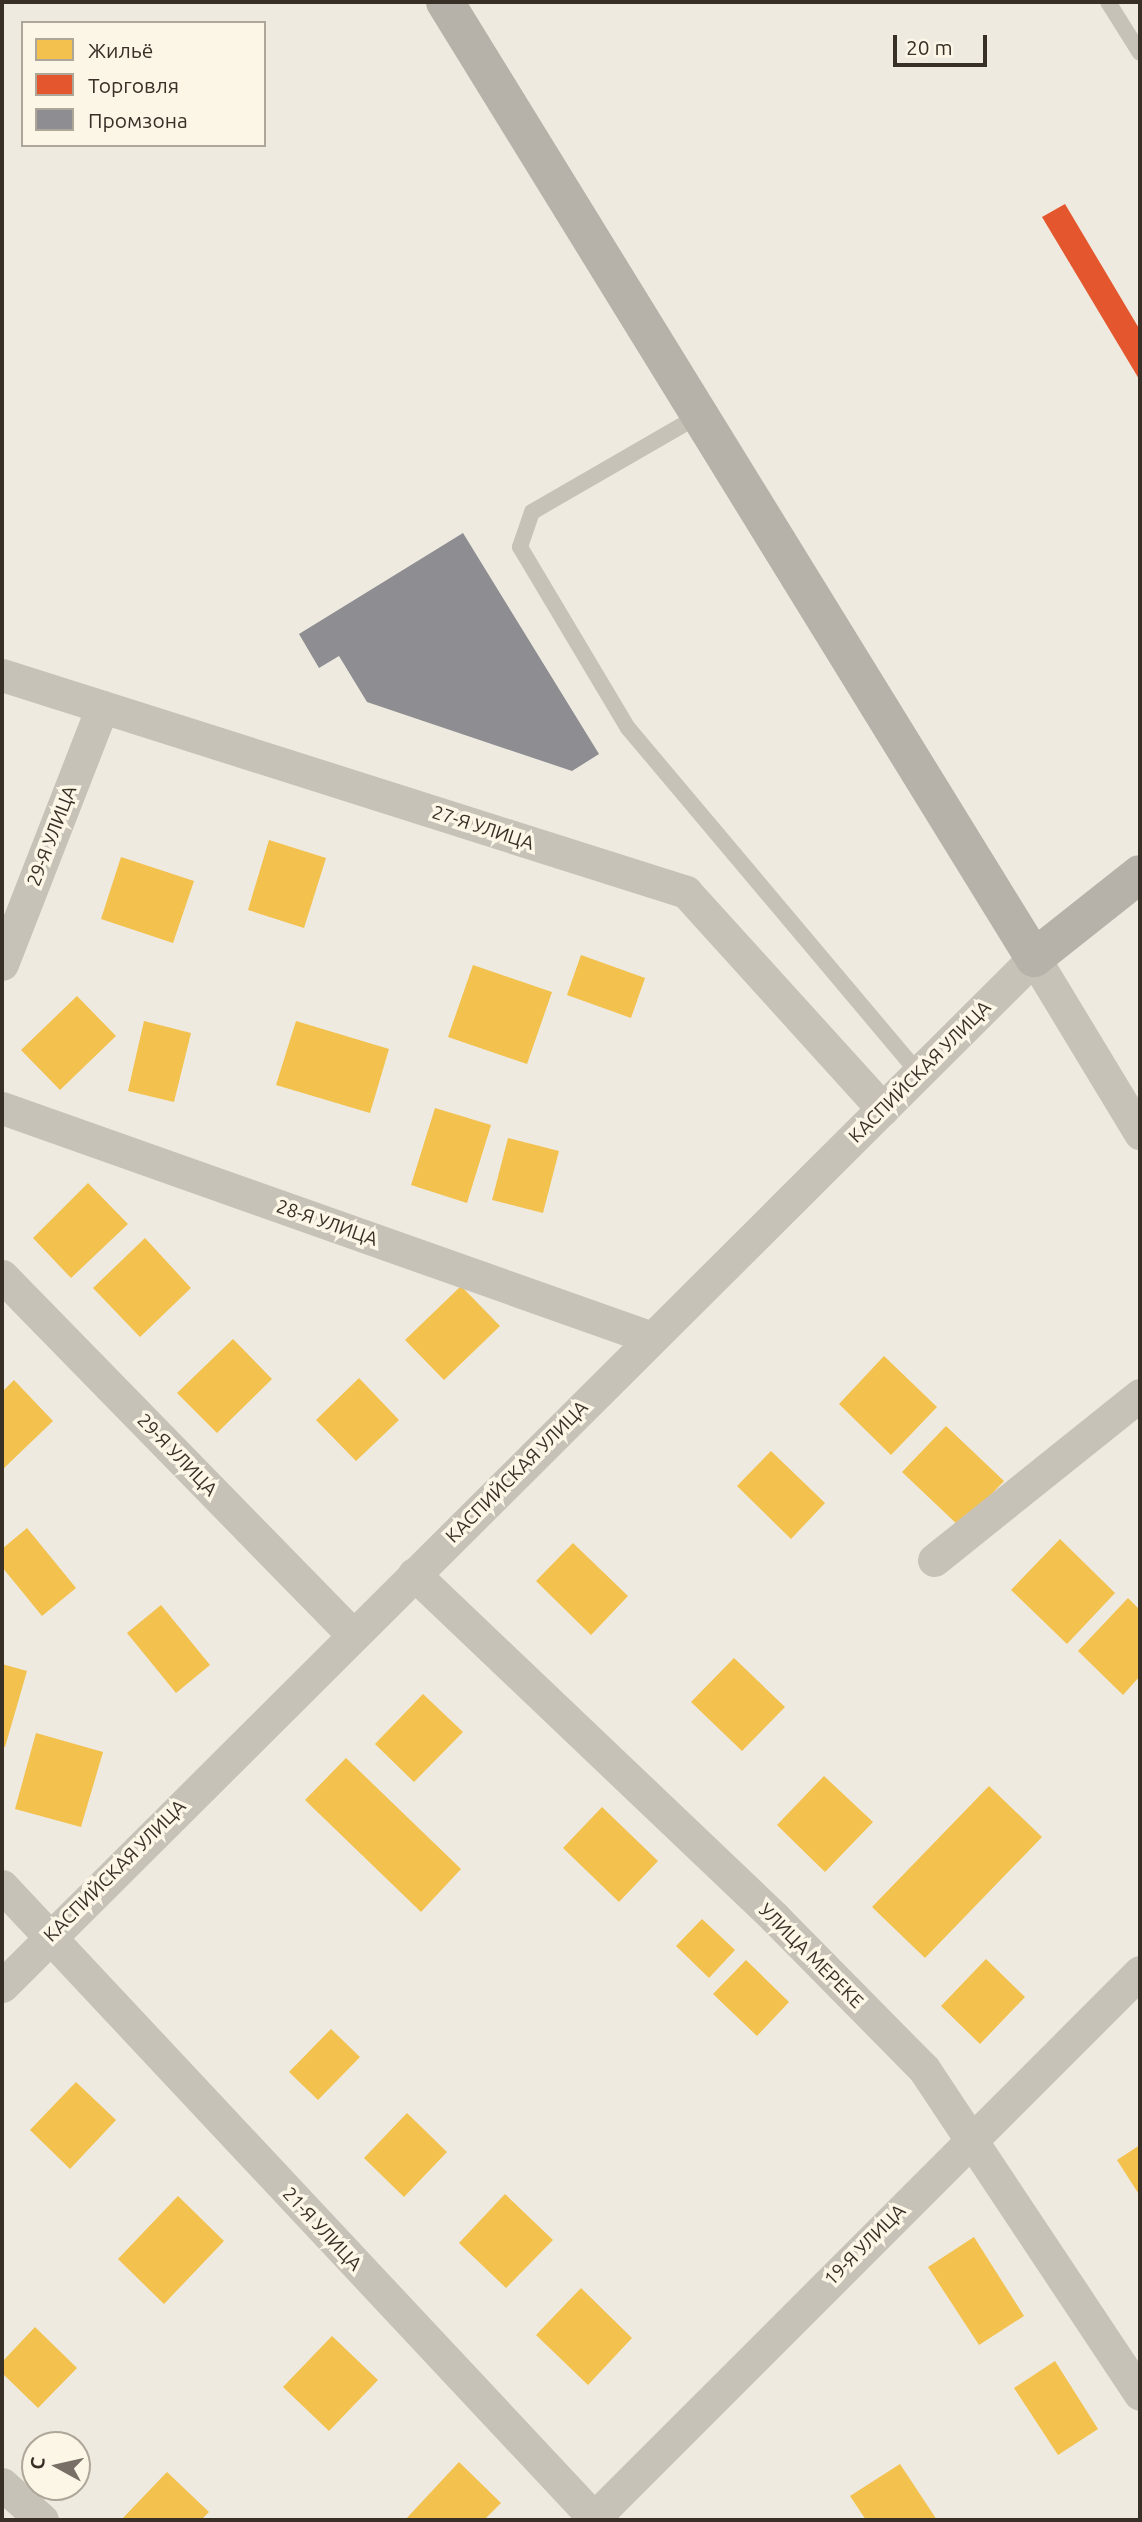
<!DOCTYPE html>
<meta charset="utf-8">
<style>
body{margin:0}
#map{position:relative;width:1142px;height:2522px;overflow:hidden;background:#eeeadf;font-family:Ubuntu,sans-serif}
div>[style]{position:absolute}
.homes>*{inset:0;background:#f2c14e}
.shops>*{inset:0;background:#e4572e}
.industry>*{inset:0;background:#8d8d92}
.lane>*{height:16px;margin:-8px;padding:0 8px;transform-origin:8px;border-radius:8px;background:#c7c2b8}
.street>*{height:33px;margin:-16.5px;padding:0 16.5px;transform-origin:16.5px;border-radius:16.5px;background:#c7c2b8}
.secondary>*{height:38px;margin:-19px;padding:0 19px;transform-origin:19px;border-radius:19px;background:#b7b2a9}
span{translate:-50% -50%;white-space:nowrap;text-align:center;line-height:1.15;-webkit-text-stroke:7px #fbf6e6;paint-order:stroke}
.street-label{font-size:19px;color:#382f26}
.frame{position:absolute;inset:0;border:4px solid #382f26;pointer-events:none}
.legend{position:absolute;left:21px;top:21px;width:245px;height:126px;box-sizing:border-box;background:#fbf6e6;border:2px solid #ada699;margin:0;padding:9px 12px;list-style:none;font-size:21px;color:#382f26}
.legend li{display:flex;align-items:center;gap:14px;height:35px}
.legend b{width:35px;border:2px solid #ada699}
.north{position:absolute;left:21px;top:2431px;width:70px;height:70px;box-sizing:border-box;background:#fbf6e6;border:2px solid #ada699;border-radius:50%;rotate:278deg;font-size:19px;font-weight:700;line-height:28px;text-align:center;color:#382f26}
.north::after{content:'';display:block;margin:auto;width:24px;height:32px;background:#787067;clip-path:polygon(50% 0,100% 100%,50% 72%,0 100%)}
.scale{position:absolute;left:893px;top:35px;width:94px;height:32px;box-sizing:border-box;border:4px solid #382f26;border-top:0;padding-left:9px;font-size:21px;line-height:24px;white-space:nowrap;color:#382f26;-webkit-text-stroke:5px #fbf6e6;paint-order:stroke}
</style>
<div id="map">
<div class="homes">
<i style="clip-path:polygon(269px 840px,326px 858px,304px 928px,248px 910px)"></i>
<i style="clip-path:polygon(121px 857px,194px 881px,173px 943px,101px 919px)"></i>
<i style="clip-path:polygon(581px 955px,645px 978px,631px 1018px,567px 995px)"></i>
<i style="clip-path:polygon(473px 965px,552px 992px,527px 1064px,448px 1037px)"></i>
<i style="clip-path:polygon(77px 996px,116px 1036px,60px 1090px,21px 1050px)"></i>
<i style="clip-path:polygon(144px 1021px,191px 1033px,174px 1102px,128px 1091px)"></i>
<i style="clip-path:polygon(296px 1021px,389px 1049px,370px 1113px,276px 1085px)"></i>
<i style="clip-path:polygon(435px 1108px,491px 1125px,467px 1203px,411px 1185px)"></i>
<i style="clip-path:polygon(508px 1138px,559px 1151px,543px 1213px,492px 1200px)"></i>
<i style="clip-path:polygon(88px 1183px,128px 1224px,71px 1278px,33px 1238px)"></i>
<i style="clip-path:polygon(145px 1238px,191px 1288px,140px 1337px,93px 1288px)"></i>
<i style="clip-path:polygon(461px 1286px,500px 1326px,444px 1380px,405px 1340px)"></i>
<i style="clip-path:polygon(233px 1339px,272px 1379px,217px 1433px,177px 1393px)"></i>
<i style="clip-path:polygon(884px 1356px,937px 1407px,891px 1455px,839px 1404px)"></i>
<i style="clip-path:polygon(359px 1378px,399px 1420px,356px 1461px,316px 1420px)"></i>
<i style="clip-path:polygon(14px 1380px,53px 1421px,2px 1470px,2px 1392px)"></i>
<i style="clip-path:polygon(946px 1426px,1004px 1481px,960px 1527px,902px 1472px)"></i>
<i style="clip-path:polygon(771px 1451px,825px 1503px,791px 1539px,737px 1486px)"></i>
<i style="clip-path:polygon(27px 1528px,76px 1588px,42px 1616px,2px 1567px,2px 1549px)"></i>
<i style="clip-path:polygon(1060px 1539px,1115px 1593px,1067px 1644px,1011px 1590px)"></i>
<i style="clip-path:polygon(573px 1543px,628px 1596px,591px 1635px,536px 1581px)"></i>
<i style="clip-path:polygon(1128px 1598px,1140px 1610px,1140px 1676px,1123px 1695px,1078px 1651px)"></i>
<i style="clip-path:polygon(161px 1605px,210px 1665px,176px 1693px,127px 1633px)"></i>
<i style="clip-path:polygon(734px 1658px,785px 1707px,742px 1751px,691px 1702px)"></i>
<i style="clip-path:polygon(2px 1664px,27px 1671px,5px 1747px,2px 1746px)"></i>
<i style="clip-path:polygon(423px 1694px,463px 1732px,414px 1782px,375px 1744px)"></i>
<i style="clip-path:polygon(36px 1733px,103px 1752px,81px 1827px,15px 1809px)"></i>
<i style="clip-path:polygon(346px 1758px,461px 1869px,421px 1912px,305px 1800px)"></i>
<i style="clip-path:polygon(824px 1776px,873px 1822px,825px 1872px,777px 1825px)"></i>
<i style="clip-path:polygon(989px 1786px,1042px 1837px,925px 1958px,872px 1907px)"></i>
<i style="clip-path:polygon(602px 1807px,658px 1861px,619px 1902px,563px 1848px)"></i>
<i style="clip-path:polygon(702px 1919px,735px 1950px,709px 1978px,676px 1946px)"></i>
<i style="clip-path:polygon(986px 1959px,1025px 1997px,980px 2044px,941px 2006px)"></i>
<i style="clip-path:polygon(746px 1960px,789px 2002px,757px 2036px,713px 1994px)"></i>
<i style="clip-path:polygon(331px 2029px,360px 2057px,318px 2100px,289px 2072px)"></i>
<i style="clip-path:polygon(76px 2082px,116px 2120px,70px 2169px,30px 2130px)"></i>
<i style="clip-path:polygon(407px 2113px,447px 2152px,404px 2197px,364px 2158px)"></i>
<i style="clip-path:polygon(1140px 2145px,1140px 2196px,1117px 2160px)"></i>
<i style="clip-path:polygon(505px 2194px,553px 2240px,506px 2288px,459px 2243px)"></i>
<i style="clip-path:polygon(178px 2196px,224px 2241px,164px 2304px,118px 2259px)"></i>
<i style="clip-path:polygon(974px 2237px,1024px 2316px,979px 2345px,928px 2267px)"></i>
<i style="clip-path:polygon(581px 2288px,632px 2338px,588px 2385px,536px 2335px)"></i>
<i style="clip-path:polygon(35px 2327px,77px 2368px,38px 2408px,2px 2373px,2px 2362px)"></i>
<i style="clip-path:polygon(332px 2336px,378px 2380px,329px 2431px,283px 2387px)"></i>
<i style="clip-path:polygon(1055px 2361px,1098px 2429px,1058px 2455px,1014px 2388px)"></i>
<i style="clip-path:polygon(459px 2462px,501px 2503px,484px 2520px,405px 2520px)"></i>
<i style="clip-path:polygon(900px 2464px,937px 2520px,866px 2520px,850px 2496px)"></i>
<i style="clip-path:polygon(167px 2472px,209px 2512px,201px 2520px,121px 2520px)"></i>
</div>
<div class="shops">
<i style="clip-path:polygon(1065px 204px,1140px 330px,1139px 379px,1042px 217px)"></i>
</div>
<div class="industry">
<i style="clip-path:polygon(463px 533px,599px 754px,572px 771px,367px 702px,339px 656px,319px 668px,299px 634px)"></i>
</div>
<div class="lane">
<i style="left:1108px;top:2px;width:60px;rotate:57.9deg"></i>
<i style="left:700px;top:415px;width:194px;rotate:150deg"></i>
<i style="left:532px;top:512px;width:37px;rotate:109deg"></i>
<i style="left:520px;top:547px;width:211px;rotate:59.2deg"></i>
<i style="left:628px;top:728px;width:451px;rotate:49.9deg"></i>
</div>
<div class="street">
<i style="left:2px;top:675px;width:718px;rotate:17.6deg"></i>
<i style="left:686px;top:892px;width:293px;rotate:47.8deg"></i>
<i style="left:2px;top:964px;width:276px;rotate:-68.7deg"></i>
<i style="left:2px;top:1108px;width:689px;rotate:19.49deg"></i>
<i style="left:2px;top:1276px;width:502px;rotate:45.65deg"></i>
<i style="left:934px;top:1560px;width:264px;rotate:-38.7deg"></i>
<i style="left:414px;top:1574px;width:499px;rotate:43.6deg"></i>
<i style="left:775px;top:1918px;width:212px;rotate:45.4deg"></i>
<i style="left:924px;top:2069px;width:390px;rotate:56.4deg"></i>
<i style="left:2px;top:1886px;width:869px;rotate:46.87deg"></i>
<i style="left:2px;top:1986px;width:1457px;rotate:-44.89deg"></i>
<i style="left:1034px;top:958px;width:205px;rotate:58.8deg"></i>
<i style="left:2px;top:2484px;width:54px;rotate:42deg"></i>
<i style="left:592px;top:2520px;width:775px;rotate:-45deg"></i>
</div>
<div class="secondary">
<i style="left:445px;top:2px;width:1123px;rotate:58.36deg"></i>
<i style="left:1034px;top:958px;width:135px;rotate:-38.4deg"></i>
</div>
<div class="street-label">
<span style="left:483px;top:828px;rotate:18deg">27-Я УЛИЦА</span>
<span style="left:52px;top:836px;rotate:-69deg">29-Я УЛИЦА</span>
<span style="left:920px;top:1072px;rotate:-45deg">КАСПИЙСКАЯ УЛИЦА</span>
<span style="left:327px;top:1223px;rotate:19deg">28-Я УЛИЦА</span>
<span style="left:177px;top:1455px;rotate:46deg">29-Я УЛИЦА</span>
<span style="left:517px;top:1472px;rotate:-45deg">КАСПИЙСКАЯ УЛИЦА</span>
<span style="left:115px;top:1871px;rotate:-45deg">КАСПИЙСКАЯ УЛИЦА</span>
<span style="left:811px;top:1956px;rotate:45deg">УЛИЦА МЕРЕКЕ</span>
<span style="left:322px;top:2229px;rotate:47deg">21-Я УЛИЦА</span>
<span style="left:865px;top:2245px;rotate:-45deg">19-Я УЛИЦА</span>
</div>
<div class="frame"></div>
<ul class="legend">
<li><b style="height:19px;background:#f2c14e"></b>Жильё</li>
<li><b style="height:19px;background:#e4572e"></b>Торговля</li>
<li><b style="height:19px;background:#8d8d92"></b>Промзона</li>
</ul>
<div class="north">С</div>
<div class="scale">20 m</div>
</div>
